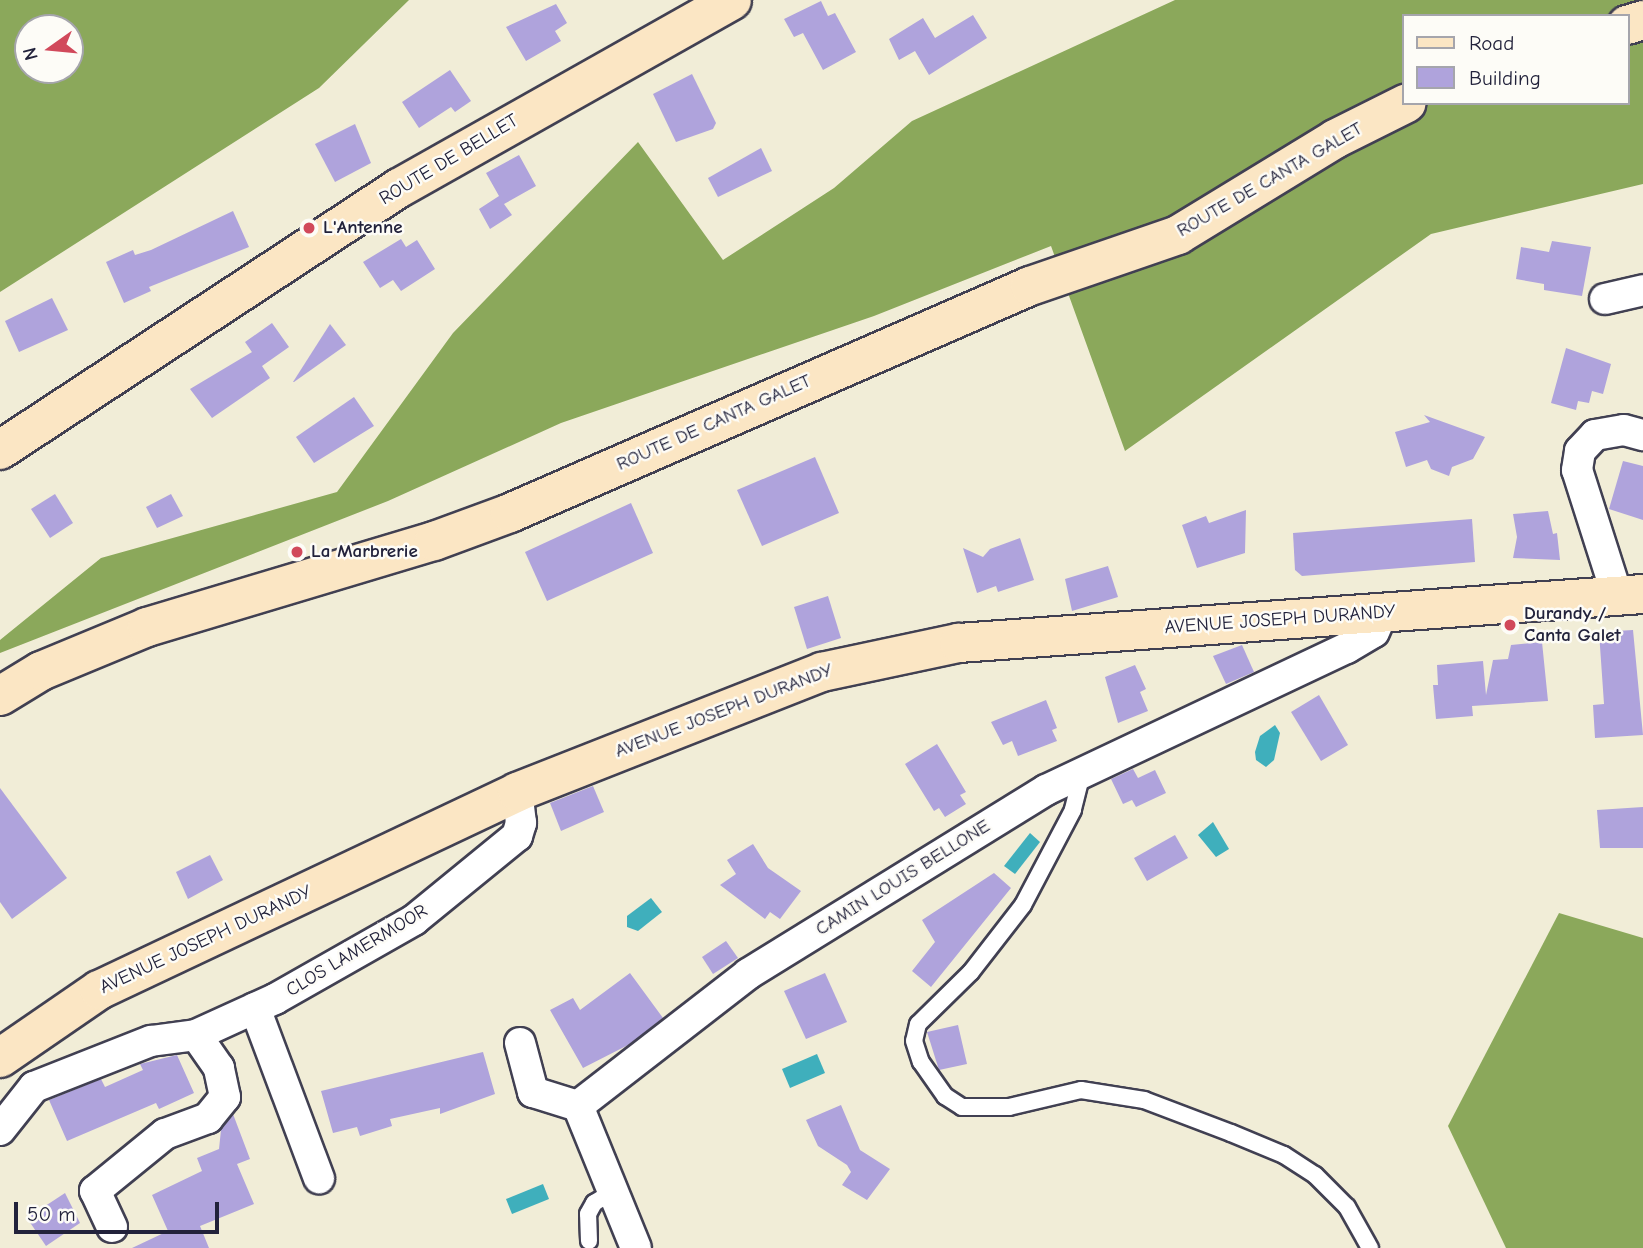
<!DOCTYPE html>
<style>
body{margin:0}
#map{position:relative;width:1643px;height:1248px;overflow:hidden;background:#f1edd7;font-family:"Comic Neue",sans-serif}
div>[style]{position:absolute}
.forest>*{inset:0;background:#8ba85b}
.water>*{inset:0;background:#3fafbc}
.building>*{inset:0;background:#afa3dc}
.roads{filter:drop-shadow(2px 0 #414052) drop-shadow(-2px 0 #414052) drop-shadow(0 2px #414052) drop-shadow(0 -2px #414052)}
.lane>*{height:16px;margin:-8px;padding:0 8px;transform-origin:8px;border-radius:8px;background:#fff}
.street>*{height:30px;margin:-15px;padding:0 15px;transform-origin:15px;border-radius:15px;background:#fff}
.secondary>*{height:38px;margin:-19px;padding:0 19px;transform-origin:19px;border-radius:19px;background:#fbe6c4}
.dots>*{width:19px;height:19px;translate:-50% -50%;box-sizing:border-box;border:4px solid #fdfcf7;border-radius:50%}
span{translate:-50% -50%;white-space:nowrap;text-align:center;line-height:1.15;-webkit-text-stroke:5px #fdfcf7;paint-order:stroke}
.street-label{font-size:19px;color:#22223b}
.poi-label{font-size:19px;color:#22223b;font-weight:700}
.left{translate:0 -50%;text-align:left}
.legend{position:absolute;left:1402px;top:14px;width:228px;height:91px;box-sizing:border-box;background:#fdfcf7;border:2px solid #a5a5ac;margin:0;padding:9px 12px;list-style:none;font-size:21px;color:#22223b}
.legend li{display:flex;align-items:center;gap:14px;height:35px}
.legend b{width:35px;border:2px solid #a5a5ac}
.north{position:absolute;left:14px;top:14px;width:70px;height:70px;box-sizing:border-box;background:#fdfcf7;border:2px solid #a5a5ac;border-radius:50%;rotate:255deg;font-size:19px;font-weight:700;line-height:28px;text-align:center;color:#22223b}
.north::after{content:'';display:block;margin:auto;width:24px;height:32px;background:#d1495b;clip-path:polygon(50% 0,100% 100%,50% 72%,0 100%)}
.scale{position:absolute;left:14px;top:1202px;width:205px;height:32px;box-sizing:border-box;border:4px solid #22223b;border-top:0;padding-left:9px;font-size:21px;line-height:24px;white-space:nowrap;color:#22223b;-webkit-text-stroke:5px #fdfcf7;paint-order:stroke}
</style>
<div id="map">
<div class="forest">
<i style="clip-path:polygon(evenodd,0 0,409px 0,319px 88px,0 292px,0 0,28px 28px,70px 28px,70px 70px,28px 70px,28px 28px)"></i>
<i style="clip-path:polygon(evenodd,1175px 0,1643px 0,1643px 184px,1431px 234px,1125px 451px,1051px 246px,874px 316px,561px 423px,388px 501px,0 653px,0 640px,101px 558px,337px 492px,453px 333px,638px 142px,723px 260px,834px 188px,912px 121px,1175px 0,1403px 16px,1627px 16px,1627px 103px,1403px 103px,1403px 16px)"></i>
<i style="clip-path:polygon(1559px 913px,1643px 938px,1643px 1248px,1506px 1248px,1448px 1126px)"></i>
</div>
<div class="water">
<i style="clip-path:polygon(1275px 725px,1280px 733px,1274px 760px,1266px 767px,1256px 760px,1255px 752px,1260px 736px)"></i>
<i style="clip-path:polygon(1213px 822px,1229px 849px,1216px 857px,1198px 835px)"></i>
<i style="clip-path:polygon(1030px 833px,1040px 842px,1015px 874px,1004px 866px)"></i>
<i style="clip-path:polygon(651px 898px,662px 912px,638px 931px,627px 927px,627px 916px)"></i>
<i style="clip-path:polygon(817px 1054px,825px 1073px,790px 1088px,782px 1069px)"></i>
<i style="clip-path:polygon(543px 1184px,549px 1199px,512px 1214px,506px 1199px)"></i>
</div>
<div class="building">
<i style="clip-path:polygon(821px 1px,828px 16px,835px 13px,856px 52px,823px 70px,803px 33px,794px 37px,784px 19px)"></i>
<i style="clip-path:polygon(556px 4px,567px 23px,555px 31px,561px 41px,526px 61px,506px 27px)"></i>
<i style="clip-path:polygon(973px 15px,987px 38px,929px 75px,915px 51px,899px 60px,889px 39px,923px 18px,935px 38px)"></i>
<i style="clip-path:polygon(450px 70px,471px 101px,455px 112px,451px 107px,419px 128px,402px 102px)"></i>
<i style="clip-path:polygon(692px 74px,716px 123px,713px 129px,676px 142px,653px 94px)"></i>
<i style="clip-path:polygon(355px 124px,371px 163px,335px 182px,315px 144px)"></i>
<i style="clip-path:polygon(761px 148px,772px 171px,718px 197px,708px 178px)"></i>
<i style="clip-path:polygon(519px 155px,536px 186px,504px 204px,512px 215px,490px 229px,479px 209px,499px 196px,486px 173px)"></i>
<i style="clip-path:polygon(233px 211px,249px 247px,149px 287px,151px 291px,124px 303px,106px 262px,133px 250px,135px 255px,151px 250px)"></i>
<i style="clip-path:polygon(401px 239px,406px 247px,417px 240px,435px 269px,401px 291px,393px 280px,380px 288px,363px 262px)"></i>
<i style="clip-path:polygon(1552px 241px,1591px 247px,1582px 296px,1544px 290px,1544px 284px,1516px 279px,1521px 247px,1549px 252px)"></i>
<i style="clip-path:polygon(52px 298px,68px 330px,19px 352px,5px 321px)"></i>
<i style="clip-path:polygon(272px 323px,289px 347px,262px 366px,270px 378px,212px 418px,190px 389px,252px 352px,256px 358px,245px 342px)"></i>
<i style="clip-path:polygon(330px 324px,346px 345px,294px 382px,293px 382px)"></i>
<i style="clip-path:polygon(1566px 348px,1611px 364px,1603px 394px,1592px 391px,1589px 403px,1578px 401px,1576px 410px,1551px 403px)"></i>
<i style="clip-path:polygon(354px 397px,374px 426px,314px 463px,296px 437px)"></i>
<i style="clip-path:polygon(1424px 415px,1485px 437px,1473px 459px,1452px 467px,1449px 476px,1431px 469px,1427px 460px,1406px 467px,1395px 432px,1430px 422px)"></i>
<i style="clip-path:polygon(815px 457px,839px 513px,762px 546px,737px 490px)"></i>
<i style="clip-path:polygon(1623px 461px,1643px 466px,1643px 520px,1609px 509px)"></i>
<i style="clip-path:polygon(55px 494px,73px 523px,50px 538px,31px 509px)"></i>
<i style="clip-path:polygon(171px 494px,183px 516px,157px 528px,146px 507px)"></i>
<i style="clip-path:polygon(631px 503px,653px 553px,547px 601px,525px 552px)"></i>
<i style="clip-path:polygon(1246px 510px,1245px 553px,1197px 568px,1182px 525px,1206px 516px,1209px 523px)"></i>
<i style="clip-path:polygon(1548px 511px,1553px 534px,1557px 533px,1560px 560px,1513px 558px,1517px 537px,1513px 514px)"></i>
<i style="clip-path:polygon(1472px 519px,1475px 562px,1302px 576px,1295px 570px,1293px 533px)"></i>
<i style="clip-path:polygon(1020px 538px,1034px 580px,998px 592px,996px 586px,977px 593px,963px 548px,983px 557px,990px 549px)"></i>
<i style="clip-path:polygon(1108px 566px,1118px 597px,1072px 611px,1065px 579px)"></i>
<i style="clip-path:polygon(828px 596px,841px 638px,807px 649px,794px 607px)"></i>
<i style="clip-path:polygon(1633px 630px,1643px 735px,1595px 738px,1593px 705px,1604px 704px,1599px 632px)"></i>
<i style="clip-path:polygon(1542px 642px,1548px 701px,1472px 706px,1473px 716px,1436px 719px,1433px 685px,1438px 685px,1437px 665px,1483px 661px,1486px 695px,1493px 660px,1508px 659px,1511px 645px)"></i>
<i style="clip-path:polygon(1242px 645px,1254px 672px,1226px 684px,1213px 656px)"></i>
<i style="clip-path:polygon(1135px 665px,1146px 689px,1140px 692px,1148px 711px,1118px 723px,1105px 677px)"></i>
<i style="clip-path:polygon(1319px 695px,1348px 745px,1321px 761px,1291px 712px)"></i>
<i style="clip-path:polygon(1046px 700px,1057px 728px,1052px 730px,1057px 741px,1018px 756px,1012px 741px,1003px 745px,991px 722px)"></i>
<i style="clip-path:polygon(937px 744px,966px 792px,960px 795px,966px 804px,945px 817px,939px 808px,934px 811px,905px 764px)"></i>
<i style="clip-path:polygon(1133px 769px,1138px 778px,1155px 770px,1166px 793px,1136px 807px,1132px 800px,1123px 804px,1111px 779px)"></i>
<i style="clip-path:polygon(593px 786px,604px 812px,561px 831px,550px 803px)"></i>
<i style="clip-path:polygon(0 788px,67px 878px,12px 919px,0 902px)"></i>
<i style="clip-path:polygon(1643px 807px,1643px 848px,1600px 848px,1597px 810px)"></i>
<i style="clip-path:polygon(1175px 835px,1188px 858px,1147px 881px,1134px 858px)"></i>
<i style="clip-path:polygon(753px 844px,768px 868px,801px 891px,780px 919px,770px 912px,765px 919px,720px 885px,736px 874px,727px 860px)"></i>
<i style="clip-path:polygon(210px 855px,223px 880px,188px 899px,176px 872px)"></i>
<i style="clip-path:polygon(994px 873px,1011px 888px,931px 987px,912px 971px,935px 942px,922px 920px)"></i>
<i style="clip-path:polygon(726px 941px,738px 958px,713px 974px,702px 957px)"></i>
<i style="clip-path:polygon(630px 973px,663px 1018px,630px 1044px,583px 1068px,550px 1010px,573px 998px,580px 1010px)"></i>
<i style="clip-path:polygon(825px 973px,847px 1022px,806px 1039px,784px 991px)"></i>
<i style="clip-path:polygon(958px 1025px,967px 1064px,939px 1070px,927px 1032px)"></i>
<i style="clip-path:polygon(483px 1052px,495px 1094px,440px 1114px,440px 1108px,390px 1119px,392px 1126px,360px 1136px,357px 1127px,333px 1133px,321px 1091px)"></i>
<i style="clip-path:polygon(177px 1055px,194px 1093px,159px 1109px,156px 1103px,67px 1141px,49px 1100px,101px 1079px,105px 1087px,143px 1070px,140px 1064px)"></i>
<i style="clip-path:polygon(841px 1105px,860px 1150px,890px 1169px,867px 1200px,842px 1185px,851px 1172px,847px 1165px,818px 1146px,806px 1120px)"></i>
<i style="clip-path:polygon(233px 1114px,250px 1159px,237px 1164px,254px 1204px,200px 1226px,209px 1248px,132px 1248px,168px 1231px,152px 1195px,202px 1171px,197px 1158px,219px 1149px,221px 1130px)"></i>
<i style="clip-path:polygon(65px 1193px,80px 1223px,46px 1246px,27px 1218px)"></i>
</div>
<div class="roads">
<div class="lane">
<i style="left:1082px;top:773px;width:38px;rotate:104deg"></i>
<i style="left:1073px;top:810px;width:107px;rotate:117.8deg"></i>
<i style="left:1023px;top:905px;width:85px;rotate:127.8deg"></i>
<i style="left:971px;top:972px;width:74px;rotate:135.5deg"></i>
<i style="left:918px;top:1024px;width:17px;rotate:103deg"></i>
<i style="left:914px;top:1041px;width:22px;rotate:72deg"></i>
<i style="left:921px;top:1062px;width:42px;rotate:54.8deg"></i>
<i style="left:945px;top:1096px;width:20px;rotate:33deg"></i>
<i style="left:962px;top:1107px;width:47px"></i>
<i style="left:1009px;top:1107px;width:74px;rotate:-13.3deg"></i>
<i style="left:1081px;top:1090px;width:64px;rotate:9deg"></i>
<i style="left:1144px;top:1100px;width:93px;rotate:20.8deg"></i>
<i style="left:1231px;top:1133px;width:57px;rotate:22.5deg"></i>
<i style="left:1284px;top:1155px;width:37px;rotate:33deg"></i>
<i style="left:1315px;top:1175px;width:45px;rotate:45deg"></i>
<i style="left:1347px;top:1207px;width:47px;rotate:60.7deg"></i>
<i style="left:589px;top:1241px;width:27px;rotate:-92deg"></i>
<i style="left:588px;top:1214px;width:13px;rotate:-61deg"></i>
<i style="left:594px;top:1203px;width:21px;rotate:-31deg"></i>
</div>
<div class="street">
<i style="left:1605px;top:299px;width:39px;rotate:-13deg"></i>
<i style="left:1617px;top:595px;width:131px;rotate:-107.7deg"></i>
<i style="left:1577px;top:470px;width:19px;rotate:-81deg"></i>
<i style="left:1580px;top:451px;width:22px;rotate:-47deg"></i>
<i style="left:1595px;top:435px;width:29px;rotate:-10deg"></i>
<i style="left:1624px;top:430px;width:20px;rotate:15deg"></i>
<i style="left:255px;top:1008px;width:182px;rotate:69.4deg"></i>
<i style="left:520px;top:1043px;width:51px;rotate:75.1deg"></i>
<i style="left:533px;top:1092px;width:47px;rotate:17.3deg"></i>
<i style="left:0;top:1130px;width:55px;rotate:-51.7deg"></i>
<i style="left:34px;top:1087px;width:126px;rotate:-21.5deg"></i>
<i style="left:151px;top:1041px;width:45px;rotate:-7.6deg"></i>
<i style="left:196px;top:1035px;width:87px;rotate:-24.5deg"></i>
<i style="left:275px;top:999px;width:160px;rotate:-29.6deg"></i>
<i style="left:414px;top:920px;width:133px;rotate:-39.2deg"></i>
<i style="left:517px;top:836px;width:14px;rotate:-73deg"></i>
<i style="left:521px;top:823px;width:31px;rotate:-97deg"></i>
<i style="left:112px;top:1227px;width:40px;rotate:-115deg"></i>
<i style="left:95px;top:1191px;width:90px;rotate:-39.2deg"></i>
<i style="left:165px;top:1134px;width:46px;rotate:-20.4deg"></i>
<i style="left:208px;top:1118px;width:27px;rotate:-51deg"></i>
<i style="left:225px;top:1097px;width:30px;rotate:-102deg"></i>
<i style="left:219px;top:1068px;width:40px;rotate:-124.9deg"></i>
<i style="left:636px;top:1248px;width:153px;rotate:-112.2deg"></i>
<i style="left:578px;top:1106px;width:215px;rotate:-37.8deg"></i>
<i style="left:748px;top:974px;width:350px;rotate:-31.7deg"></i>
<i style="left:1046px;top:790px;width:333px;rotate:-25.3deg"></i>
<i style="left:1347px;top:648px;width:31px;rotate:-31deg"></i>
<i style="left:1374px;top:632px;width:20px;rotate:-66deg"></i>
</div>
<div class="secondary">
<i style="left:1627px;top:25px;width:17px;rotate:-17deg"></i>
<i style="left:0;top:450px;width:477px;rotate:-33.3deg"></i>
<i style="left:399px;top:188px;width:382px;rotate:-29.4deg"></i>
<i style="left:0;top:696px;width:48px;rotate:-31.4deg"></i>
<i style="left:41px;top:671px;width:115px;rotate:-22.5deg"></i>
<i style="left:147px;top:627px;width:300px;rotate:-16.7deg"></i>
<i style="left:434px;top:541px;width:81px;rotate:-20.2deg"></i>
<i style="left:510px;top:513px;width:567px;rotate:-23.58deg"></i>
<i style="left:1030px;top:286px;width:157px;rotate:-19deg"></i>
<i style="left:1178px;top:235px;width:184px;rotate:-31.4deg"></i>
<i style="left:1335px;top:139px;width:80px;rotate:-26.6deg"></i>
<i style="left:0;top:1058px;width:120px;rotate:-34.5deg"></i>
<i style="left:99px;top:990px;width:463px;rotate:-25.3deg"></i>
<i style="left:517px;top:792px;width:328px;rotate:-21.5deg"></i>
<i style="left:822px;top:672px;width:140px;rotate:-12deg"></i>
<i style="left:959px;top:643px;width:686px;rotate:-4.1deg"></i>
</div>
</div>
<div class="dots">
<i style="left:309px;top:228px;background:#d1495b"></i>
<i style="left:297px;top:552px;background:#d1495b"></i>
<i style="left:1510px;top:625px;background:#d1495b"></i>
</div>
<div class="street-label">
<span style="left:449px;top:160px;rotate:-31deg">ROUTE DE BELLET</span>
<span style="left:1270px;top:180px;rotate:-30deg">ROUTE DE CANTA GALET</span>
<span style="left:714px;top:423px;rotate:-24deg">ROUTE DE CANTA GALET</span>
<span style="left:1280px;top:620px;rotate:-4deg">AVENUE JOSEPH DURANDY</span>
<span style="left:724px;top:711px;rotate:-21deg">AVENUE JOSEPH DURANDY</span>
<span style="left:903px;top:878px;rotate:-32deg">CAMIN LOUIS BELLONE</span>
<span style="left:206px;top:940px;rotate:-25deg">AVENUE JOSEPH DURANDY</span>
<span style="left:357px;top:951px;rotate:-31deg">CLOS LAMERMOOR</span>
</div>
<div class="poi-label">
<span class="left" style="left:323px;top:228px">L'Antenne</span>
<span class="left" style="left:311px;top:552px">La Marbrerie</span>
<span class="left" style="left:1524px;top:625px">Durandy /<br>Canta Galet</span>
</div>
<ul class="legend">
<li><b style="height:9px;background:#fbe6c4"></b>Road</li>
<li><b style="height:19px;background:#afa3dc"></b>Building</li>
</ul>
<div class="north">N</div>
<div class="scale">50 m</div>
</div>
